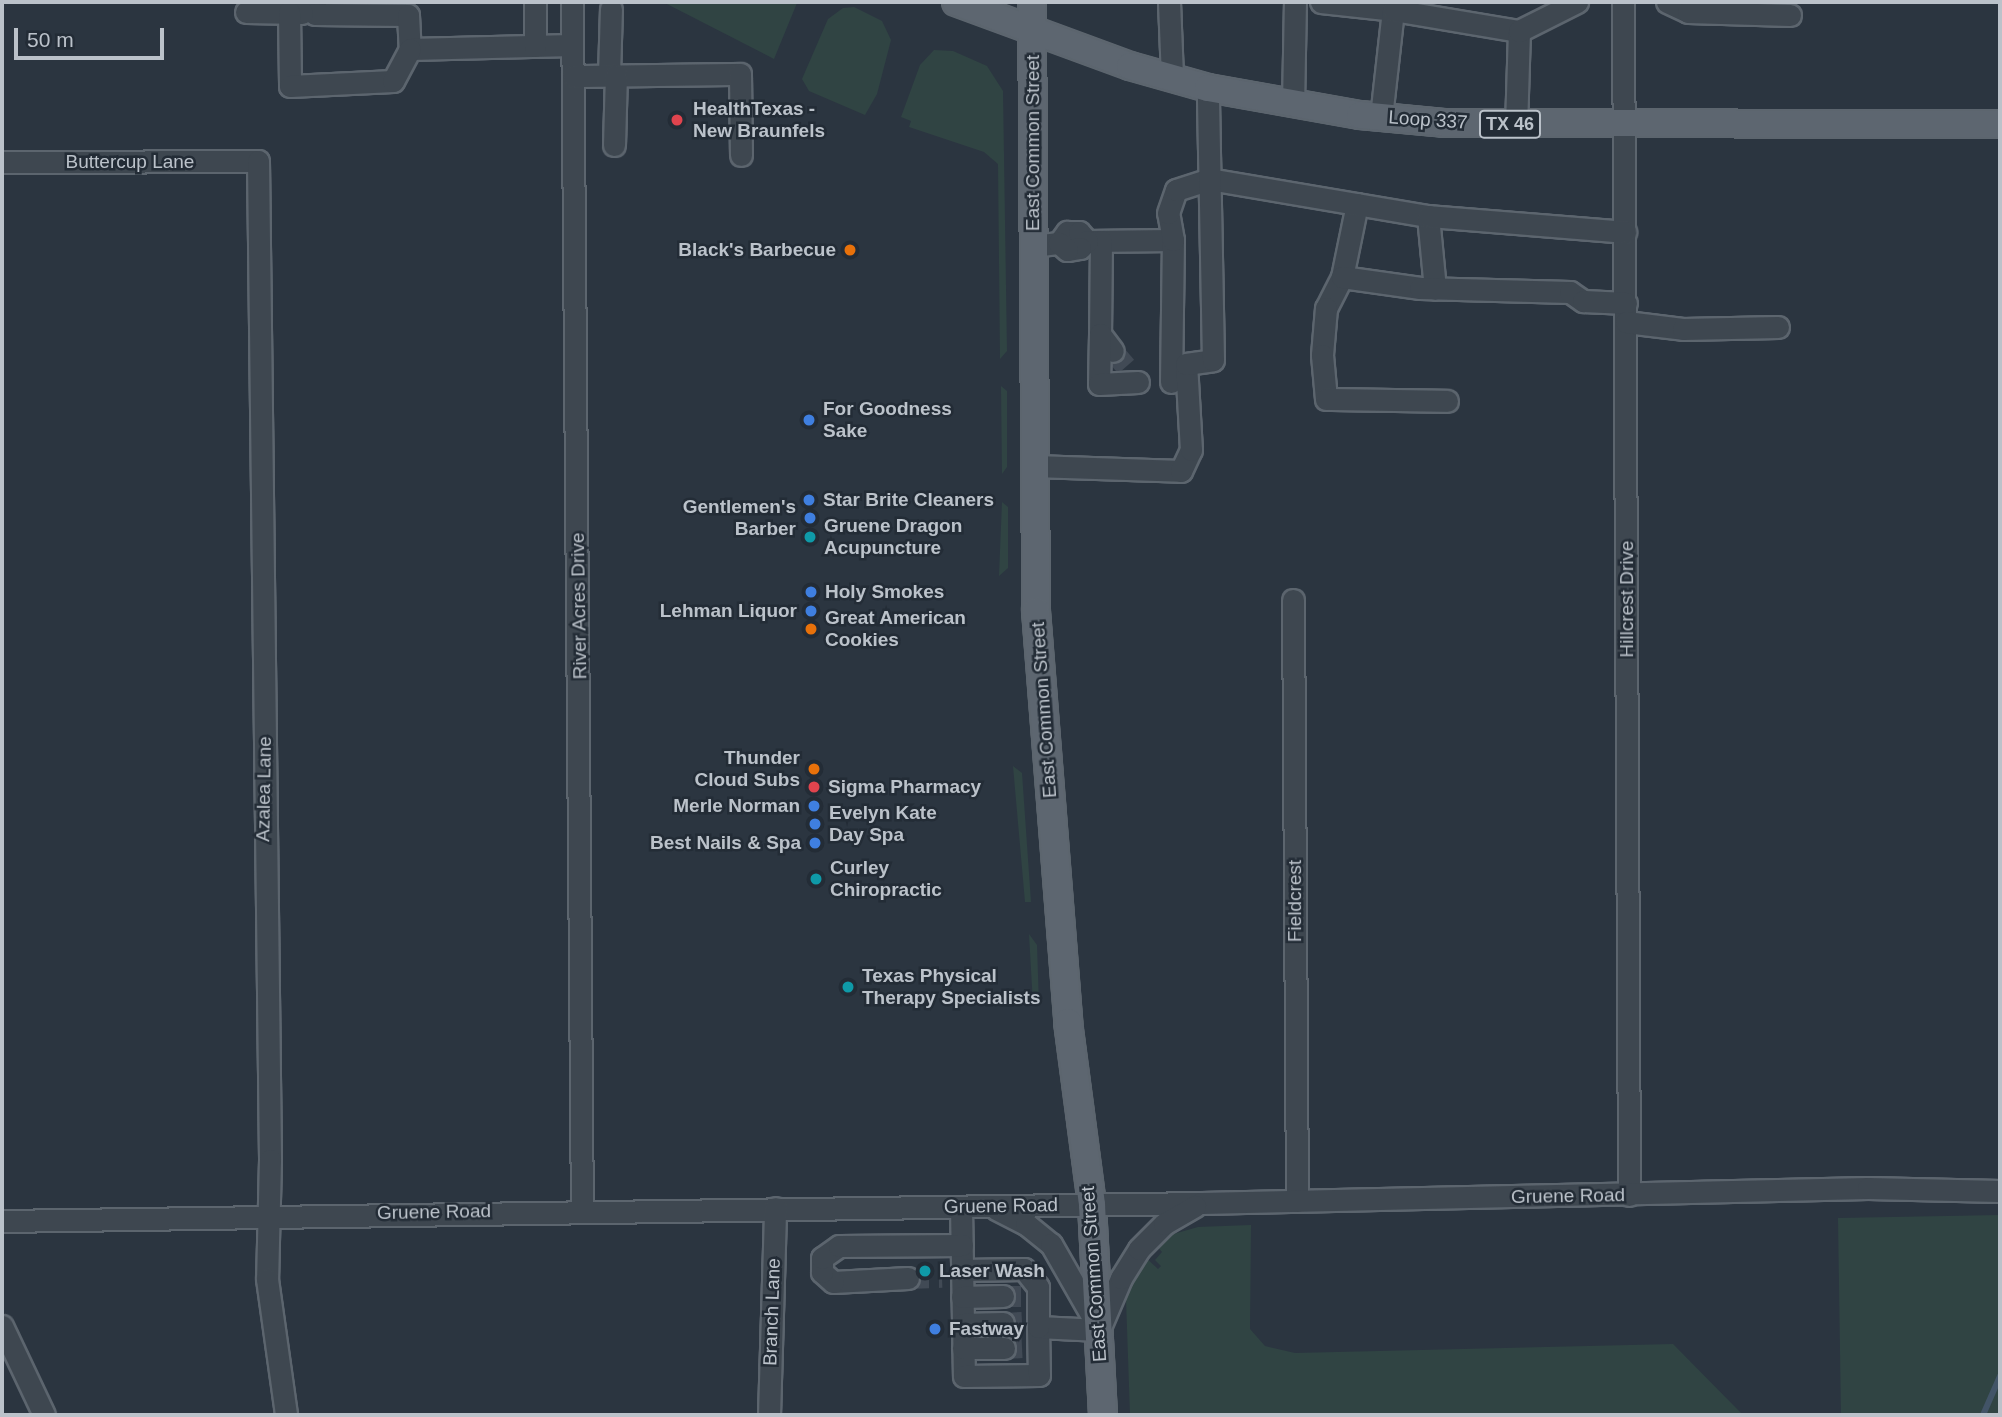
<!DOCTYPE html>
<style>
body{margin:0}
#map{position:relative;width:2002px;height:1417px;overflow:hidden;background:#2b3540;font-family:Arial,sans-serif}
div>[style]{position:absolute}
.green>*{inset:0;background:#304443}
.stream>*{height:6px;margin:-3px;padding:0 3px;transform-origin:3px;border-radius:3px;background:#425467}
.minor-tunnel>*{height:21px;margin-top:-10.5px;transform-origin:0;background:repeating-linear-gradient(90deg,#414a55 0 21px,transparent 0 31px)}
.roads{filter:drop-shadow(2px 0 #5c656e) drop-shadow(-2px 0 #5c656e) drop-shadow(0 2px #5c656e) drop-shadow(0 -2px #5c656e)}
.minor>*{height:21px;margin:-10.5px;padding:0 10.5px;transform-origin:10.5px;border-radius:10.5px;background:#3e4750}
.major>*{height:26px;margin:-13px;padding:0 13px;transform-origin:13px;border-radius:13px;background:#5d6670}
.dots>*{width:19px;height:19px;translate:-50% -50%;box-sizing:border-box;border:4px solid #232c36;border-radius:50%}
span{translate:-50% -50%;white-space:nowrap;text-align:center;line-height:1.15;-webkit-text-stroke:5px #232c36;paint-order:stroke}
.shield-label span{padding:2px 5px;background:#232c36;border:2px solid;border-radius:5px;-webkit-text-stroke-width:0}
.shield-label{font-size:18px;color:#bbc2ca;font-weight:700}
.poi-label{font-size:19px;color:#bbc2ca;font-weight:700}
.left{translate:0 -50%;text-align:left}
.right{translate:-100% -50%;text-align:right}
.street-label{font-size:19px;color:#bbc2ca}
.frame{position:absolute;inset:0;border:4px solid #bbc2ca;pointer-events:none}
.scale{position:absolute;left:14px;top:28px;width:150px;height:32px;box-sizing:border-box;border:4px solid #bbc2ca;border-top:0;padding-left:9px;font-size:21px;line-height:24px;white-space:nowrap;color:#bbc2ca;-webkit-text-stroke:5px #232c36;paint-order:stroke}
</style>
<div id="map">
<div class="green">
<i style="clip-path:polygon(663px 2px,797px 2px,797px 3px,774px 59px)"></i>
<i style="clip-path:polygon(854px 7px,882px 21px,891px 40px,877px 94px,865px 115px,809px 91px,802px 79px,828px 19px,843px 8px)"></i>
<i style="clip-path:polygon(934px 50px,953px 51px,987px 66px,1003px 91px,1007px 351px,1000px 359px,998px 164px,984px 152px,909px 127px,911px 121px,901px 117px,920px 65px)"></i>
<i style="clip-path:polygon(1001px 386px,1007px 391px,1007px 467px,1002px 474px)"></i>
<i style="clip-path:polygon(1002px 502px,1008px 507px,1008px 568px,999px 576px)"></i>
<i style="clip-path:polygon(1013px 766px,1022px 773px,1031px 902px,1025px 902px)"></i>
<i style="clip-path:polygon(1029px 934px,1037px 945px,1039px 1005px,1033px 1005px)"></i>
<i style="clip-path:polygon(2000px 1215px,2000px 1415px,1841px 1415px,1838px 1218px)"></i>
<i style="clip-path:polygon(1251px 1225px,1250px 1329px,1265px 1346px,1295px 1353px,1673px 1344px,1743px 1415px,1130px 1415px,1126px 1299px,1128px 1285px,1144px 1256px,1158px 1269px,1161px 1266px,1155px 1260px,1162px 1252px,1156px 1245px,1170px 1235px,1198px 1227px)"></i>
</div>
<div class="stream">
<i style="left:1983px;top:1415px;width:43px;rotate:-66.4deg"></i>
</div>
<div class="minor-tunnel">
<i style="left:1113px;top:351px;width:20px;rotate:49deg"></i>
<i style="left:908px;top:1278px;width:34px;rotate:-2deg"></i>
<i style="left:1003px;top:1296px;width:18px"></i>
<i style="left:1003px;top:1323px;width:19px;rotate:-3deg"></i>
<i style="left:1004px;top:1348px;width:18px;rotate:-3deg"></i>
</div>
<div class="roads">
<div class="minor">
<i style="left:315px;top:2px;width:12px;rotate:90deg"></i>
<i style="left:315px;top:14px;width:93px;rotate:0.6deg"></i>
<i style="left:408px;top:15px;width:34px;rotate:87deg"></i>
<i style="left:410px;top:49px;width:162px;rotate:-1.4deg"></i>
<i style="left:572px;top:2px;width:1207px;rotate:89.53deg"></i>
<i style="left:1169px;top:2px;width:76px;rotate:87.7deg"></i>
<i style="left:1321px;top:2px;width:72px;rotate:6.3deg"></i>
<i style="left:1393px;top:10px;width:108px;rotate:96.4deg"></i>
<i style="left:1623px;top:2px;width:1193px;rotate:89.71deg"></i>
<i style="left:1667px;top:2px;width:23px;rotate:25deg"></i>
<i style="left:1688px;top:12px;width:102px;rotate:1.7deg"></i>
<i style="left:1393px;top:10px;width:128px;rotate:9.5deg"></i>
<i style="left:1519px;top:31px;width:93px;rotate:91.8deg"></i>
<i style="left:246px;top:12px;width:56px;rotate:1deg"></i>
<i style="left:289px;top:12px;width:74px;rotate:89.2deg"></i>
<i style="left:290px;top:86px;width:103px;rotate:-2.8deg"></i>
<i style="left:393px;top:81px;width:36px;rotate:-62deg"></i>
<i style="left:1519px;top:31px;width:65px;rotate:-26.6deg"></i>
<i style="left:535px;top:46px;width:44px;rotate:-90deg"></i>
<i style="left:609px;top:75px;width:66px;rotate:-88.3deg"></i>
<i style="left:573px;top:76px;width:167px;rotate:-0.7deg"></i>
<i style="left:740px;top:74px;width:81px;rotate:89.3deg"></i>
<i style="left:1293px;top:105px;width:103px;rotate:-88.9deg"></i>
<i style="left:614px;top:145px;width:70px;rotate:-88.4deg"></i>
<i style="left:2px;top:162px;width:256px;rotate:-0.2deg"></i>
<i style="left:258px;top:161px;width:999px;rotate:89.31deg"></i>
<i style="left:270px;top:1160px;width:119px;rotate:91.4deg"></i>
<i style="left:267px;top:1279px;width:137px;rotate:82deg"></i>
<i style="left:1357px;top:204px;width:75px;rotate:101.6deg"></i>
<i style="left:1342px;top:277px;width:35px;rotate:117deg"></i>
<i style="left:1326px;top:308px;width:47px;rotate:94.9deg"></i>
<i style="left:1322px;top:355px;width:44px;rotate:84.8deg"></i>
<i style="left:1326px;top:399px;width:121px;rotate:0.9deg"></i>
<i style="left:1428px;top:216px;width:73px;rotate:84.5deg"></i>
<i style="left:1087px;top:241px;width:86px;rotate:-0.7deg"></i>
<i style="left:1101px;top:241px;width:93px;rotate:90.6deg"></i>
<i style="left:1100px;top:334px;width:21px;rotate:53deg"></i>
<i style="left:1033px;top:246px;width:26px;rotate:-7deg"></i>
<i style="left:1059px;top:243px;width:14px;rotate:-54deg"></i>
<i style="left:1067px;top:232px;width:12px"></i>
<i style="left:1079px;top:232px;width:12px;rotate:48deg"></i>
<i style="left:1087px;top:241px;width:10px;rotate:135deg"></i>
<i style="left:1080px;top:248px;width:13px;rotate:171deg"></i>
<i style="left:1067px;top:250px;width:11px;rotate:-139deg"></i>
<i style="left:1342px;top:277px;width:79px;rotate:8deg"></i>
<i style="left:1420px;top:288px;width:150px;rotate:1.5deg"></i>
<i style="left:1570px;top:292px;width:16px;rotate:35deg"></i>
<i style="left:1583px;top:301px;width:43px;rotate:2.7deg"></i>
<i style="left:1626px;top:322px;width:57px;rotate:7deg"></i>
<i style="left:1683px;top:329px;width:95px;rotate:-1.2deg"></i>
<i style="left:1100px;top:334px;width:50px;rotate:91.1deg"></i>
<i style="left:1099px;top:384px;width:39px;rotate:-3deg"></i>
<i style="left:1171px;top:382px;width:142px;rotate:-89.2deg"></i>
<i style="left:1173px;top:240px;width:27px;rotate:-100deg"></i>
<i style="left:1168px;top:213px;width:24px;rotate:-71deg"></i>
<i style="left:1176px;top:190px;width:35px;rotate:-18deg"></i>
<i style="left:1209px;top:179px;width:222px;rotate:9.6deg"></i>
<i style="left:1428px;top:216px;width:198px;rotate:4.6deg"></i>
<i style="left:1034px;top:466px;width:147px;rotate:1.9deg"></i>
<i style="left:1181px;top:471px;width:23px;rotate:-65deg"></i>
<i style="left:1191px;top:450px;width:86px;rotate:-93.3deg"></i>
<i style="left:1186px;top:364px;width:27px;rotate:-8deg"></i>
<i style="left:1213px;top:360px;width:272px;rotate:-91.1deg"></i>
<i style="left:1293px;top:600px;width:601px;rotate:89.62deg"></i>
<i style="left:961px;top:1207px;width:169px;rotate:89deg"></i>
<i style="left:964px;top:1376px;width:75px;rotate:-0.8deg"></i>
<i style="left:1039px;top:1375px;width:48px;rotate:-91.2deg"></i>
<i style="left:1038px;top:1327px;width:61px;rotate:2.8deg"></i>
<i style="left:996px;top:1209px;width:34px;rotate:27deg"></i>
<i style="left:1026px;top:1224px;width:32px;rotate:39deg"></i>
<i style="left:1051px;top:1244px;width:91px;rotate:60.3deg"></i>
<i style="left:2px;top:1221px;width:1199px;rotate:-0.86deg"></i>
<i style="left:1201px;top:1203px;width:667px;rotate:-1.29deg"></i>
<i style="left:1868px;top:1188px;width:132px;rotate:1.3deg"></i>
<i style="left:962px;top:1270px;width:62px;rotate:-0.9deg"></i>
<i style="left:1024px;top:1269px;width:23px;rotate:52deg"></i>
<i style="left:1038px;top:1287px;width:40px;rotate:90deg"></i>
<i style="left:908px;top:1278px;width:75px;rotate:176.9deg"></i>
<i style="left:833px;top:1282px;width:15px;rotate:-138deg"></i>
<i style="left:822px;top:1272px;width:14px;rotate:-90deg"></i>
<i style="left:822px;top:1258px;width:21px;rotate:-35deg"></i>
<i style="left:839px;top:1246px;width:123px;rotate:-0.5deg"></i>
<i style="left:962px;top:1297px;width:41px;rotate:-1.4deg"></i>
<i style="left:963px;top:1324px;width:40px;rotate:-1.4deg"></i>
<i style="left:1101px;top:1325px;width:51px;rotate:-66.9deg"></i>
<i style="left:1121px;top:1278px;width:34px;rotate:-58deg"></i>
<i style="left:1139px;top:1249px;width:35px;rotate:-45deg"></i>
<i style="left:1164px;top:1224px;width:36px;rotate:-30deg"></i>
<i style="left:2px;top:1326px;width:98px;rotate:64.7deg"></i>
<i style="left:963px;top:1348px;width:41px"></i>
<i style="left:769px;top:1415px;width:207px;rotate:-88.3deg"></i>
</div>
<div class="major">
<i style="left:956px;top:2px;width:185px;rotate:20.2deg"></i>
<i style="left:1130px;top:66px;width:81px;rotate:15.8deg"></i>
<i style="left:1208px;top:88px;width:154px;rotate:10.1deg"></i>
<i style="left:1360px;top:115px;width:84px;rotate:5.4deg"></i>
<i style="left:1444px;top:123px;width:556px;rotate:0.1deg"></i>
<i style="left:1032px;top:2px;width:609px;rotate:89.62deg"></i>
<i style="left:1036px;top:611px;width:412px;rotate:85.5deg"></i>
<i style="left:1068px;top:1022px;width:185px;rotate:82.5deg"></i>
<i style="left:1092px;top:1205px;width:210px;rotate:87deg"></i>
</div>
</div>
<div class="dots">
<i style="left:677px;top:120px;background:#e0444e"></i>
<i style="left:850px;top:250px;background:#e8710a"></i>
<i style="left:809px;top:420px;background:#3f7fe0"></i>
<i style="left:809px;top:500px;background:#3f7fe0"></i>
<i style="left:810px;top:518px;background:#3f7fe0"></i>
<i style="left:810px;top:537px;background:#0f9aa8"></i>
<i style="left:811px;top:592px;background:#3f7fe0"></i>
<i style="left:811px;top:611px;background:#3f7fe0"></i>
<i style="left:811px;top:629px;background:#e8710a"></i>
<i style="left:814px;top:769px;background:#e8710a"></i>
<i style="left:814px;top:787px;background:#e0444e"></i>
<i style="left:814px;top:806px;background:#3f7fe0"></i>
<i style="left:815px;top:824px;background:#3f7fe0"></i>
<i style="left:815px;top:843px;background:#3f7fe0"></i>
<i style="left:816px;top:879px;background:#0f9aa8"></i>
<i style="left:848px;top:987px;background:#0f9aa8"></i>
<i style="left:925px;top:1271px;background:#0f9aa8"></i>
<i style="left:935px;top:1329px;background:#3f7fe0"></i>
</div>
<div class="shield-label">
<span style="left:1510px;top:124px">TX 46</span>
</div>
<div class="poi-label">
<span class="left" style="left:693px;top:120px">HealthTexas -<br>New Braunfels</span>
<span class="right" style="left:836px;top:250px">Black's Barbecue</span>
<span class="left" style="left:823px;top:420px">For Goodness<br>Sake</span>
<span class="left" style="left:823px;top:500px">Star Brite Cleaners</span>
<span class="right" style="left:796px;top:518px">Gentlemen's<br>Barber</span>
<span class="left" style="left:824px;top:537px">Gruene Dragon<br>Acupuncture</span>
<span class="left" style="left:825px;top:592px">Holy Smokes</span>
<span class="right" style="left:797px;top:611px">Lehman Liquor</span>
<span class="left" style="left:825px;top:629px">Great American<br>Cookies</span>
<span class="right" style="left:800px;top:769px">Thunder<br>Cloud Subs</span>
<span class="left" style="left:828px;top:787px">Sigma Pharmacy</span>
<span class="right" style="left:800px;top:806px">Merle Norman</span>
<span class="left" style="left:829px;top:824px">Evelyn Kate<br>Day Spa</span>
<span class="right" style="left:801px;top:843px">Best Nails &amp; Spa</span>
<span class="left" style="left:830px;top:879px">Curley<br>Chiropractic</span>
<span class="left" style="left:862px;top:987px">Texas Physical<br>Therapy Specialists</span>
<span class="left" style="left:939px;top:1271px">Laser Wash</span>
<span class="left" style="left:949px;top:1329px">Fastway</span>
</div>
<div class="street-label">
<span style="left:1428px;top:120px;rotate:4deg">Loop 337</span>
<span style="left:1033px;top:143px;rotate:-90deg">East Common Street</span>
<span style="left:130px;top:162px">Buttercup Lane</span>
<span style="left:1627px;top:599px;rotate:-90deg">Hillcrest Drive</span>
<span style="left:579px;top:606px;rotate:-91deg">River Acres Drive</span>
<span style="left:1044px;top:710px;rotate:-94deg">East Common Street</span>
<span style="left:264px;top:789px;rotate:-89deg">Azalea Lane</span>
<span style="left:1295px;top:901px;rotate:-90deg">Fieldcrest</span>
<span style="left:1568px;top:1196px;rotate:-1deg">Gruene Road</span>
<span style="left:1001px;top:1206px;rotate:-1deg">Gruene Road</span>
<span style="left:434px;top:1212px;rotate:-1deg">Gruene Road</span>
<span style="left:1094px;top:1274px;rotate:-94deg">East Common Street</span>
<span style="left:772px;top:1312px;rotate:-88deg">Branch Lane</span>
</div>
<div class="frame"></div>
<div class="scale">50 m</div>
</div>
